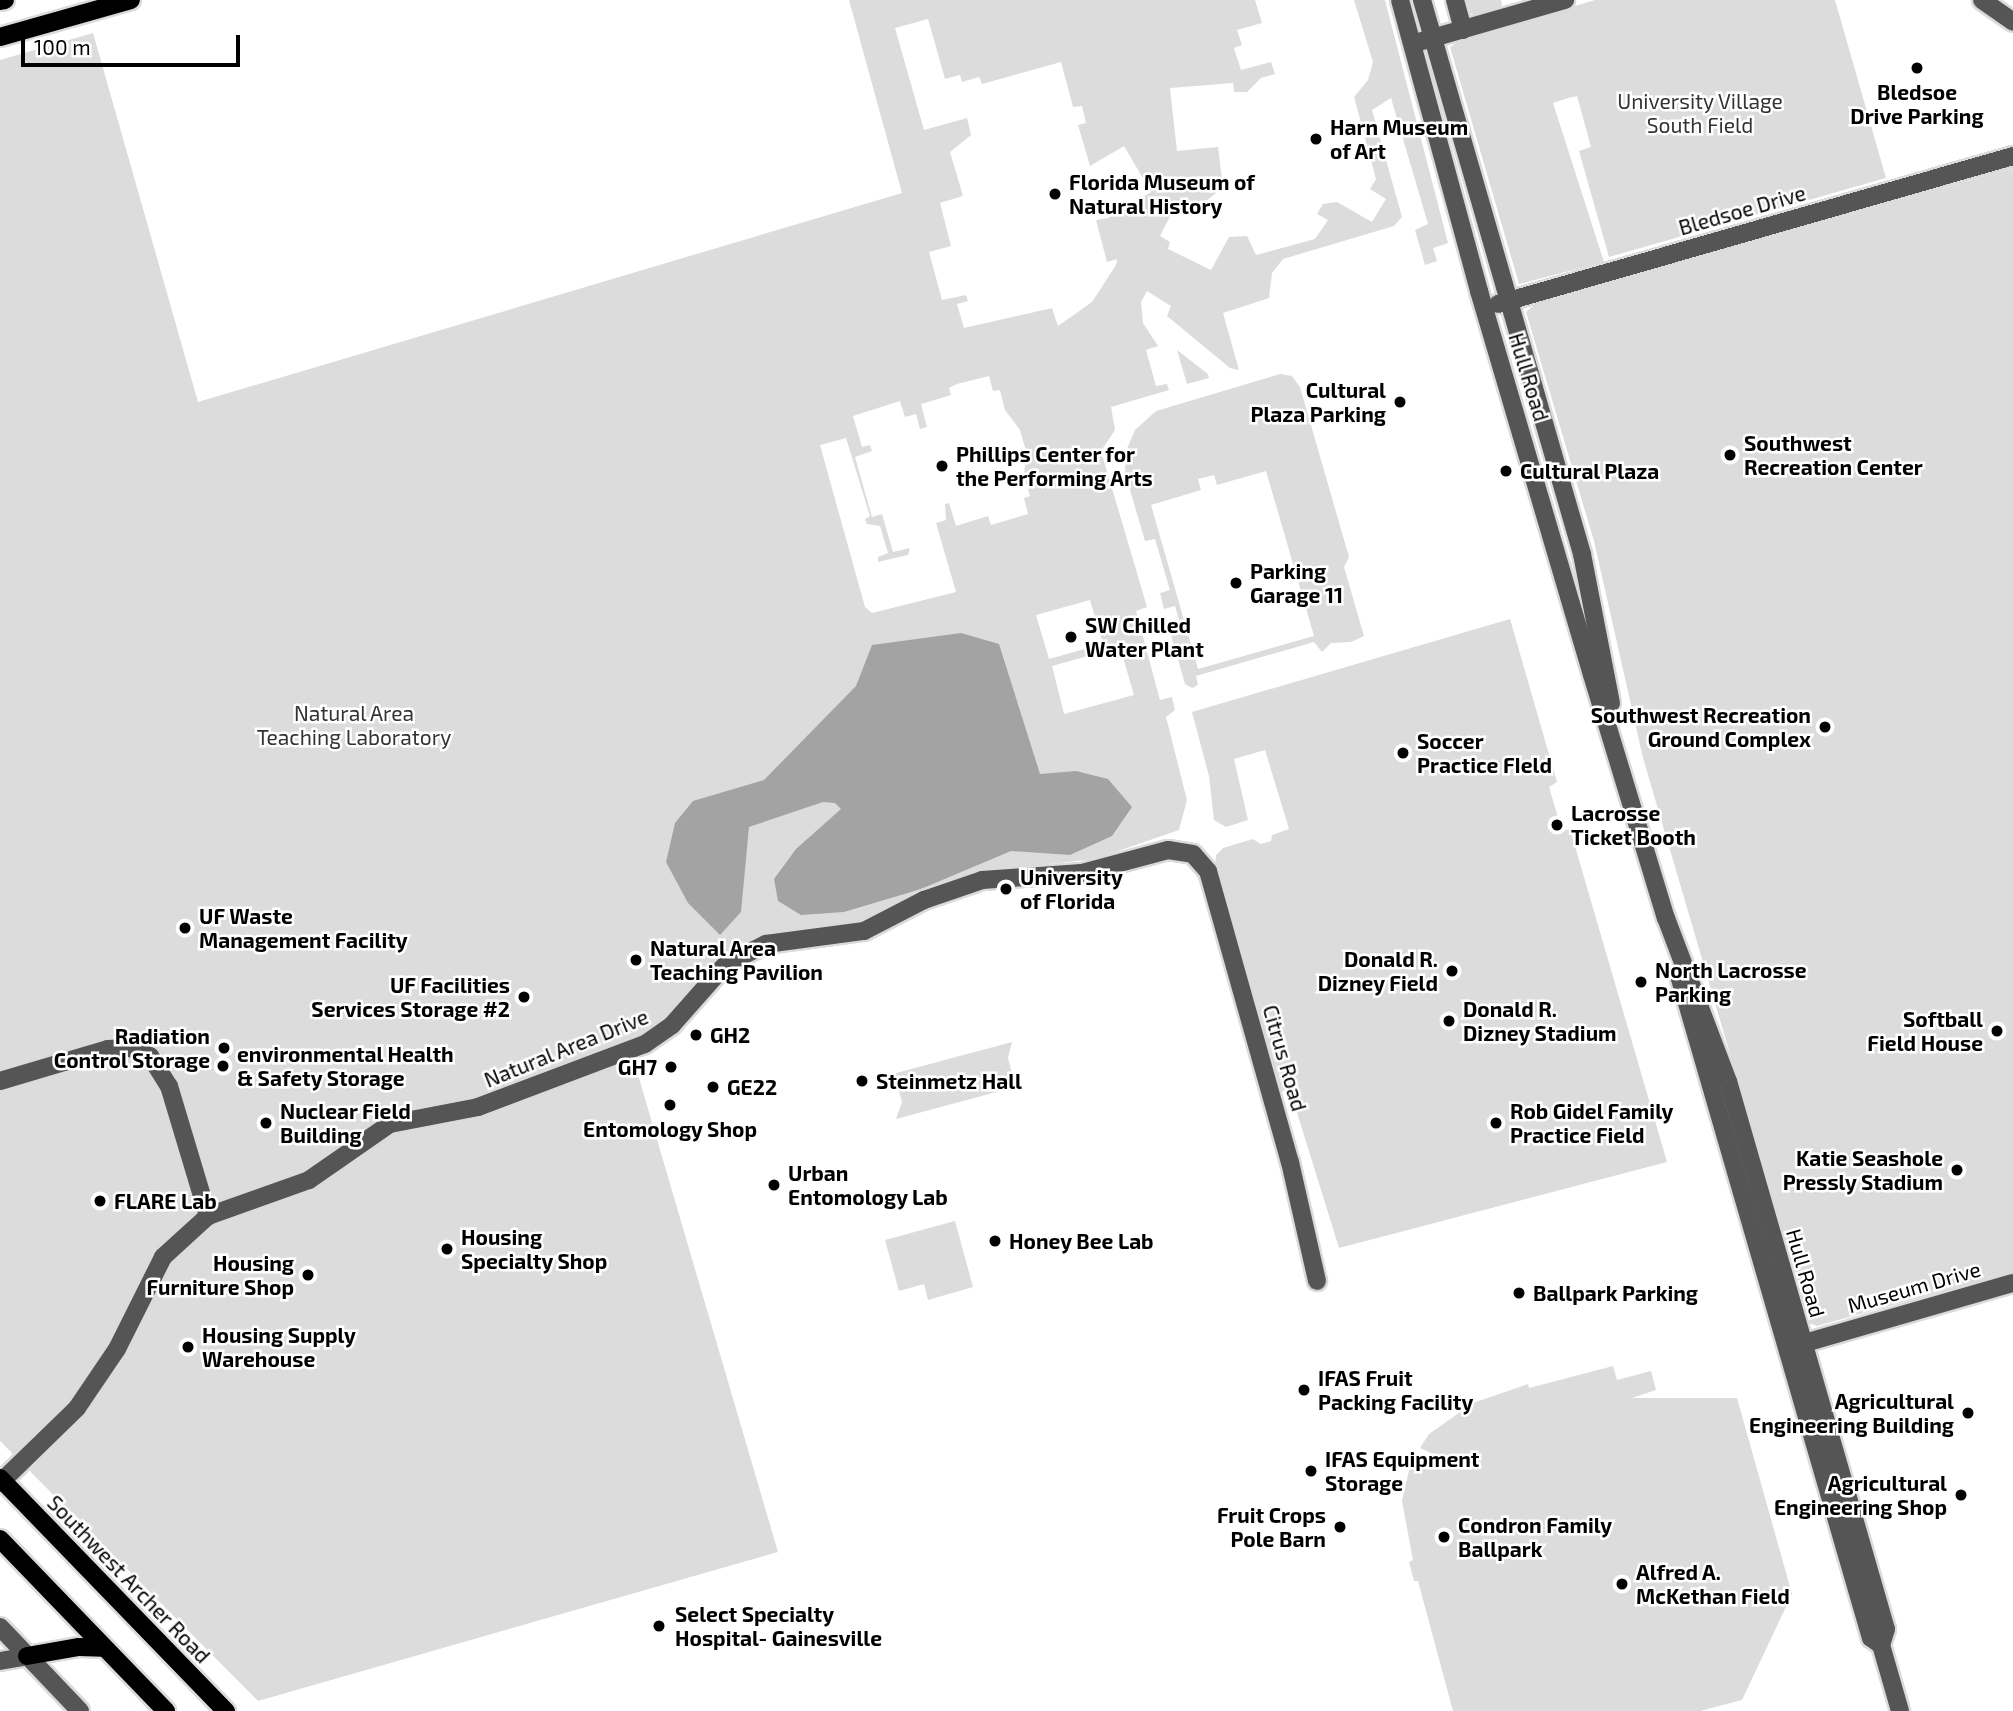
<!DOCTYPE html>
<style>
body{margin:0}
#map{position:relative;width:2013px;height:1711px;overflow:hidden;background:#fff;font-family:"Exo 2",sans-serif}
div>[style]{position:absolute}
.green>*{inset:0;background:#dcdcdc}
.water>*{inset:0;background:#a3a3a3}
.roads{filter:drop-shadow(2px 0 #dbdbdb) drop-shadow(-2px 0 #dbdbdb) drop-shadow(0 2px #dbdbdb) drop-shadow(0 -2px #dbdbdb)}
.minor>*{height:18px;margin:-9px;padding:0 9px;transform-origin:9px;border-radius:9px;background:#555}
.major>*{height:18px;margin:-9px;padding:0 9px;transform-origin:9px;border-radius:9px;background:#000}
.dots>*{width:19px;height:19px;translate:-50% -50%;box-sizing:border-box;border:4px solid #fff;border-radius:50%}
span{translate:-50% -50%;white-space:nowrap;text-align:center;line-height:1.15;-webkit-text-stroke:5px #fff;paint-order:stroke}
.poi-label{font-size:21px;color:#000;font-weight:700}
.left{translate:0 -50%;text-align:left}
.right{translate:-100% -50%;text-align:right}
.park-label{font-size:21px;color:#333}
.street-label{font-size:21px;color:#000}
.scale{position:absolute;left:21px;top:35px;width:219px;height:32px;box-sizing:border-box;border:4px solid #000;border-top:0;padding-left:9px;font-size:21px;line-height:24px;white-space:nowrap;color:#000;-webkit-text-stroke:5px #fff;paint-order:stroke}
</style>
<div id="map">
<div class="green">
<i style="clip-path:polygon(evenodd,849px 0,1255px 0,1262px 23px,1237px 30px,1242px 45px,1234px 48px,1241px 70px,1271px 62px,1275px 74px,1261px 78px,1247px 92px,1234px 92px,1233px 83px,1170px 88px,1177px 151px,1218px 147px,1223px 187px,1199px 207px,1192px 204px,1189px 209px,1177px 203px,1160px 236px,1170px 242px,1168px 249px,1211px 270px,1229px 237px,1247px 236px,1256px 255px,1315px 239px,1328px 220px,1317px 214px,1323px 204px,1337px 202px,1372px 222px,1386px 199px,1370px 189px,1376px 179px,1354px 97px,1368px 80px,1373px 62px,1354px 0,1385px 0,1448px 243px,1553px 602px,1448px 243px,1433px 248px,1437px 261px,1425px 265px,1415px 230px,1428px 224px,1391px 98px,1372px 110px,1402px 217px,1394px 226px,1283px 259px,1272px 273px,1269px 298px,1223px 313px,1239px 370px,1230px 368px,1167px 316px,1171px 306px,1147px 291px,1141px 302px,1143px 323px,1158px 346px,1146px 350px,1156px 386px,1167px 384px,1169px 390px,1111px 407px,1115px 430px,1101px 451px,1147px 607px,1136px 611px,1160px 700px,1172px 697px,1175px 710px,1166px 717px,1187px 800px,1179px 830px,1095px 859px,977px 872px,873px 921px,763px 937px,729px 953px,664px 1023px,629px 1044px,778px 1552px,258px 1701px,0 1441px,0 60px,93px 33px,198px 402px,902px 193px,849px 0,928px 19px,945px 79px,960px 75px,962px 82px,979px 77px,982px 84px,1061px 62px,1073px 107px,1082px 106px,1086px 123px,1078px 125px,1090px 166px,1124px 146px,1151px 192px,1108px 218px,1096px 220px,1107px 262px,1117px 259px,1116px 265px,1092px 302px,1058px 326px,1052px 308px,964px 328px,957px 304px,968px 301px,966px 295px,942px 300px,929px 252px,951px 246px,940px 203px,963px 196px,950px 152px,971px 135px,967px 118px,924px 130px,895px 28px,928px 19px,849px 0,989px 376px,993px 391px,1000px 390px,1005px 410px,1020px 430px,1026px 451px,1024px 476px,1030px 496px,1024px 498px,1028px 514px,991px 525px,988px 516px,956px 526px,949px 503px,945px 504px,946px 520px,936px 523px,956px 592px,872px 613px,865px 607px,820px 445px,846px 438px,870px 516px,865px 519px,867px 524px,880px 526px,888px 553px,878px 557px,878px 562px,908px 555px,910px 548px,893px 552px,882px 514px,872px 517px,855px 457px,872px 451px,870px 445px,862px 447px,853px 416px,900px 401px,905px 417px,916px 414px,920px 429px,927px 427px,921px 404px,951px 395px,949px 388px,957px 384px,989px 376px,849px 0,1090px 600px,1103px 644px,1049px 659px,1036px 615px,1090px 600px,849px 0,1120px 647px,1134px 695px,1064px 714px,1052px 666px,1120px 647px)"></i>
<i style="clip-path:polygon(1464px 0,1501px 0,1502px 4px,1499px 10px,1477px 17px,1465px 10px)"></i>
<i style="clip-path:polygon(1595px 0,1835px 0,1886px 178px,1609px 257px,1579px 151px,1591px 147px,1577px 96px,1568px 98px,1553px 103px,1604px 262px,1519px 284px,1450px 47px,1462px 39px)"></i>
<i style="clip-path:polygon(2013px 168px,2013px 1272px,1817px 1326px,1809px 1323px,1643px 758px,1594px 541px,1526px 312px,1534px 305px)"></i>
<i style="clip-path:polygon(1177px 350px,1208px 374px,1209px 378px,1187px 384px)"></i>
<i style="clip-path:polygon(evenodd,1280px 374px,1292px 376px,1300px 387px,1349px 557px,1344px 567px,1364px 636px,1351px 642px,1331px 643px,1322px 652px,1314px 642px,1196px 676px,1198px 685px,1192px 688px,1185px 684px,1171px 635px,1182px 631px,1175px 606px,1164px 609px,1160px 593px,1170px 590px,1155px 539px,1145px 541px,1125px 473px,1126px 451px,1135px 430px,1156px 411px,1280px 374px,1266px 471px,1314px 636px,1198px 669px,1151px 505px,1201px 490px,1198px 479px,1214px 475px,1217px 485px,1266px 471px)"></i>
<i style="clip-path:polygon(1510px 619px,1557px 782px,1549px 787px,1562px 831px,1570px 829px,1667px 1162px,1339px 1248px,1290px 1090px,1296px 1087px,1279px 1092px,1215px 868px,1216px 855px,1223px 848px,1253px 839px,1261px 844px,1271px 841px,1272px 835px,1289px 829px,1265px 750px,1234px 759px,1248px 820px,1226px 827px,1214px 820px,1209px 776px,1192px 712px)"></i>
<i style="clip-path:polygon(1012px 1042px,1008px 1058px,1012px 1073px,1023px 1085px,896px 1119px,902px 1102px,898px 1087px,885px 1076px)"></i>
<i style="clip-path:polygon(955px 1221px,973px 1287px,928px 1300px,924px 1284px,899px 1291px,885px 1240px)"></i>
<i style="clip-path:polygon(1613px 1366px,1617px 1380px,1651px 1371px,1656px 1390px,1632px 1398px,1737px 1398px,1792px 1594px,1742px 1700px,1700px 1711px,1453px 1711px,1418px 1581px,1414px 1581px,1409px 1562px,1413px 1560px,1402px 1501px,1410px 1466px,1415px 1457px,1426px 1462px,1431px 1453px,1420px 1448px,1429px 1434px,1473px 1403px,1528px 1384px,1529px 1388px)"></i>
</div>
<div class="water">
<i style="clip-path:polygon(961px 633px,999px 644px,1040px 774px,1076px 771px,1108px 779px,1132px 807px,1112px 836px,1070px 855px,1011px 851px,921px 889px,844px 912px,801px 915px,778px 901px,774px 879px,796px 849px,841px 809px,835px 803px,823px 802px,749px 827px,741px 912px,720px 935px,688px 903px,666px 862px,675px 823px,693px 801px,764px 780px,856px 686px,872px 645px)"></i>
</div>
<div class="roads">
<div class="minor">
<i style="left:1400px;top:0;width:302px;rotate:74.8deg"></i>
<i style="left:1479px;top:291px;width:400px;rotate:73.6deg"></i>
<i style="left:1592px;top:675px;width:254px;rotate:73.1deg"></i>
<i style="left:1666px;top:918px;width:174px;rotate:69.2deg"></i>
<i style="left:1728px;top:1081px;width:570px;rotate:73.92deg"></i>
<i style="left:1886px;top:1629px;width:17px;rotate:107deg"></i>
<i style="left:1422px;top:0;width:577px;rotate:73.89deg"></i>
<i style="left:1582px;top:554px;width:152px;rotate:79deg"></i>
<i style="left:1455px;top:0;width:31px;rotate:75deg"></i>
<i style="left:1982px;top:0;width:38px;rotate:35deg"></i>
<i style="left:1422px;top:41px;width:149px;rotate:-16deg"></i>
<i style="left:1498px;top:304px;width:536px;rotate:-16.03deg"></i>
<i style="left:1680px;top:979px;width:686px;rotate:73.84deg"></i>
<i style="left:1871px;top:1638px;width:12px;rotate:35deg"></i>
<i style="left:1881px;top:1645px;width:69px;rotate:73.9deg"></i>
<i style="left:0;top:1081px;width:113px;rotate:-16.5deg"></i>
<i style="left:108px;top:1049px;width:22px;rotate:-3deg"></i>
<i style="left:130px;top:1048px;width:22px;rotate:22deg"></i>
<i style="left:150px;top:1056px;width:36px;rotate:58deg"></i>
<i style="left:169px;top:1086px;width:136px;rotate:73.3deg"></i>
<i style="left:1791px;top:1347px;width:231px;rotate:-16.1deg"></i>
<i style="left:0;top:1483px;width:107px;rotate:-44.2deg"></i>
<i style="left:77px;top:1408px;width:71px;rotate:-55.9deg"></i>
<i style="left:117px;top:1349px;width:103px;rotate:-63.4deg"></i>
<i style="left:163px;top:1257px;width:61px;rotate:-42.3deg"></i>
<i style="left:208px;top:1216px;width:107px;rotate:-19.6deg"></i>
<i style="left:309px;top:1180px;width:98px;rotate:-34.7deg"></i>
<i style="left:390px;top:1124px;width:90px;rotate:-10.9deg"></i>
<i style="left:478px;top:1107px;width:178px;rotate:-20.7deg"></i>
<i style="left:645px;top:1044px;width:33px;rotate:-35deg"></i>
<i style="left:672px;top:1025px;width:81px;rotate:-48.5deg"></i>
<i style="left:726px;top:964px;width:45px;rotate:-26.6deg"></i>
<i style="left:766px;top:944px;width:99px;rotate:-7.6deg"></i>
<i style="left:864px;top:931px;width:68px;rotate:-27.3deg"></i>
<i style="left:924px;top:900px;width:61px;rotate:-19deg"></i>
<i style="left:982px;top:880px;width:100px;rotate:-4deg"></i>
<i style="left:1082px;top:873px;width:89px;rotate:-15deg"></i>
<i style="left:1168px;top:850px;width:25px;rotate:9deg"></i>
<i style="left:1193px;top:854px;width:23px;rotate:49deg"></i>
<i style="left:1208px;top:871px;width:302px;rotate:74.3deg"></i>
<i style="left:1290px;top:1162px;width:122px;rotate:77.2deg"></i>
<i style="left:0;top:1627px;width:116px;rotate:46.4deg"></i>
<i style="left:0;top:1661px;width:27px;rotate:-10deg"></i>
</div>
<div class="major">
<i style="left:0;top:1px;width:5px;rotate:-11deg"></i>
<i style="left:0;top:37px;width:136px;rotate:-15.8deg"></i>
<i style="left:0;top:1478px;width:325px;rotate:45.9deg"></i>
<i style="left:0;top:1539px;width:239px;rotate:46deg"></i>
<i style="left:27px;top:1656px;width:53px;rotate:-9.8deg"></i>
<i style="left:79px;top:1647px;width:24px;rotate:2deg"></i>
</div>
</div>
<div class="dots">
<i style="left:1917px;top:68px;background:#000"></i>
<i style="left:1316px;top:139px;background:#000"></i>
<i style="left:1055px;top:194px;background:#000"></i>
<i style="left:1400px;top:402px;background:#000"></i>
<i style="left:1730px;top:455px;background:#000"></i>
<i style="left:942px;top:466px;background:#000"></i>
<i style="left:1506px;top:471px;background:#000"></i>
<i style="left:1236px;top:583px;background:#000"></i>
<i style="left:1071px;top:637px;background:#000"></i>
<i style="left:1825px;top:727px;background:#000"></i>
<i style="left:1403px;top:753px;background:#000"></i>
<i style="left:1557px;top:825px;background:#000"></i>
<i style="left:1006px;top:889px;background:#000"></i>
<i style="left:185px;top:928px;background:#000"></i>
<i style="left:636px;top:960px;background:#000"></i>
<i style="left:1452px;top:971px;background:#000"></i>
<i style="left:1641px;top:982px;background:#000"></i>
<i style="left:524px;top:997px;background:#000"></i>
<i style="left:1449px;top:1021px;background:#000"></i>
<i style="left:1997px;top:1031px;background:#000"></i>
<i style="left:696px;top:1035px;background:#000"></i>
<i style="left:224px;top:1048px;background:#000"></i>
<i style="left:223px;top:1066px;background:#000"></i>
<i style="left:671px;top:1067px;background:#000"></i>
<i style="left:862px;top:1081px;background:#000"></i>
<i style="left:713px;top:1087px;background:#000"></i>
<i style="left:670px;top:1105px;background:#000"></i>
<i style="left:266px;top:1123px;background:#000"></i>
<i style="left:1496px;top:1123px;background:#000"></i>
<i style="left:1957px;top:1170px;background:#000"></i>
<i style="left:774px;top:1185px;background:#000"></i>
<i style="left:100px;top:1201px;background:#000"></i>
<i style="left:995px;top:1241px;background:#000"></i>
<i style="left:447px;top:1249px;background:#000"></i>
<i style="left:308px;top:1275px;background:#000"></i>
<i style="left:1519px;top:1293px;background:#000"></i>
<i style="left:188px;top:1347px;background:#000"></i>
<i style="left:1304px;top:1390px;background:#000"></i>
<i style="left:1968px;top:1413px;background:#000"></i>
<i style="left:1311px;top:1471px;background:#000"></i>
<i style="left:1961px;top:1495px;background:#000"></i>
<i style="left:1340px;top:1527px;background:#000"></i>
<i style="left:1444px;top:1537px;background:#000"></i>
<i style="left:1622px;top:1584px;background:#000"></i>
<i style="left:659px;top:1626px;background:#000"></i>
</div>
<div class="poi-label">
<span style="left:1917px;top:104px">Bledsoe<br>Drive Parking</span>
<span class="left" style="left:1330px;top:139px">Harn Museum<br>of Art</span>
<span class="left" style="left:1069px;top:194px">Florida Museum of<br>Natural History</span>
<span class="right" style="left:1386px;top:402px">Cultural<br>Plaza Parking</span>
<span class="left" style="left:1744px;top:455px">Southwest<br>Recreation Center</span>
<span class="left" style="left:956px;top:466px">Phillips Center for<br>the Performing Arts</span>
<span class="left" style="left:1520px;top:471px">Cultural Plaza</span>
<span class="left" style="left:1250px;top:583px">Parking<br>Garage 11</span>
<span class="left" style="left:1085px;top:637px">SW Chilled<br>Water Plant</span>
<span class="right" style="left:1811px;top:727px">Southwest Recreation<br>Ground Complex</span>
<span class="left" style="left:1417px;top:753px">Soccer<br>Practice FIeld</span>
<span class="left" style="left:1571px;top:825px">Lacrosse<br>Ticket Booth</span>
<span class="left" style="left:1020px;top:889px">University<br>of Florida</span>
<span class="left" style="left:199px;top:928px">UF Waste<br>Management Facility</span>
<span class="left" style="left:650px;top:960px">Natural Area<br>Teaching Pavilion</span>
<span class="right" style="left:1438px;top:971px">Donald R.<br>Dizney Field</span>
<span class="left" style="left:1655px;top:982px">North Lacrosse<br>Parking</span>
<span class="right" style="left:510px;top:997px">UF Facilities<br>Services Storage #2</span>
<span class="left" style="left:1463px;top:1021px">Donald R.<br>Dizney Stadium</span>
<span class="right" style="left:1983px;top:1031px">Softball<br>Field House</span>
<span class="left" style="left:710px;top:1035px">GH2</span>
<span class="right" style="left:210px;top:1048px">Radiation<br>Control Storage</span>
<span class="left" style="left:237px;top:1066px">environmental Health<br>&amp; Safety Storage</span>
<span class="right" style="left:657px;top:1067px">GH7</span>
<span class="left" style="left:876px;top:1081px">Steinmetz Hall</span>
<span class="left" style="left:727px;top:1087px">GE22</span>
<span class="left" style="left:280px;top:1123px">Nuclear Field<br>Building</span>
<span class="left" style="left:1510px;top:1123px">Rob Gidel Family<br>Practice Field</span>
<span style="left:670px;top:1129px">Entomology Shop</span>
<span class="right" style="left:1943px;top:1170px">Katie Seashole<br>Pressly Stadium</span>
<span class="left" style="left:788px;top:1185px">Urban<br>Entomology Lab</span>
<span class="left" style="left:114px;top:1201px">FLARE Lab</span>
<span class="left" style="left:461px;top:1249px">Housing<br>Specialty Shop</span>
<span class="left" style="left:1009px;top:1241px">Honey Bee Lab</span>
<span class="right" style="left:294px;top:1275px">Housing<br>Furniture Shop</span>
<span class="left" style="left:1533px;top:1293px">Ballpark Parking</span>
<span class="left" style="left:202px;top:1347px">Housing Supply<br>Warehouse</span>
<span class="left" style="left:1318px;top:1390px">IFAS Fruit<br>Packing Facility</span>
<span class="right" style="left:1954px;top:1413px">Agricultural<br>Engineering Building</span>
<span class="left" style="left:1325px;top:1471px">IFAS Equipment<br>Storage</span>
<span class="right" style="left:1947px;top:1495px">Agricultural<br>Engineering Shop</span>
<span class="right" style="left:1326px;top:1527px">Fruit Crops<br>Pole Barn</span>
<span class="left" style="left:1458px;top:1537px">Condron Family<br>Ballpark</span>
<span class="left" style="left:1636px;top:1584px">Alfred A.<br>McKethan Field</span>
<span class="left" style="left:675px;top:1626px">Select Specialty<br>Hospital- Gainesville</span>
</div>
<div class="park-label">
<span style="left:1700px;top:113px">University Village<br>South Field</span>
<span style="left:354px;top:725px">Natural Area<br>Teaching Laboratory</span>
</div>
<div class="street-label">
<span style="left:1742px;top:210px;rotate:-16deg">Bledsoe Drive</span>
<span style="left:1529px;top:377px;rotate:73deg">Hull Road</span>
<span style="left:566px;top:1048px;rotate:-22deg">Natural Area Drive</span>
<span style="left:1285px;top:1058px;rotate:74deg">Citrus Road</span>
<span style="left:1806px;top:1273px;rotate:74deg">Hull Road</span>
<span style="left:1914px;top:1287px;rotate:-16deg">Museum Drive</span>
<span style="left:129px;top:1579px;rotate:46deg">Southwest Archer Road</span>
</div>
<div class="scale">100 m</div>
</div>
